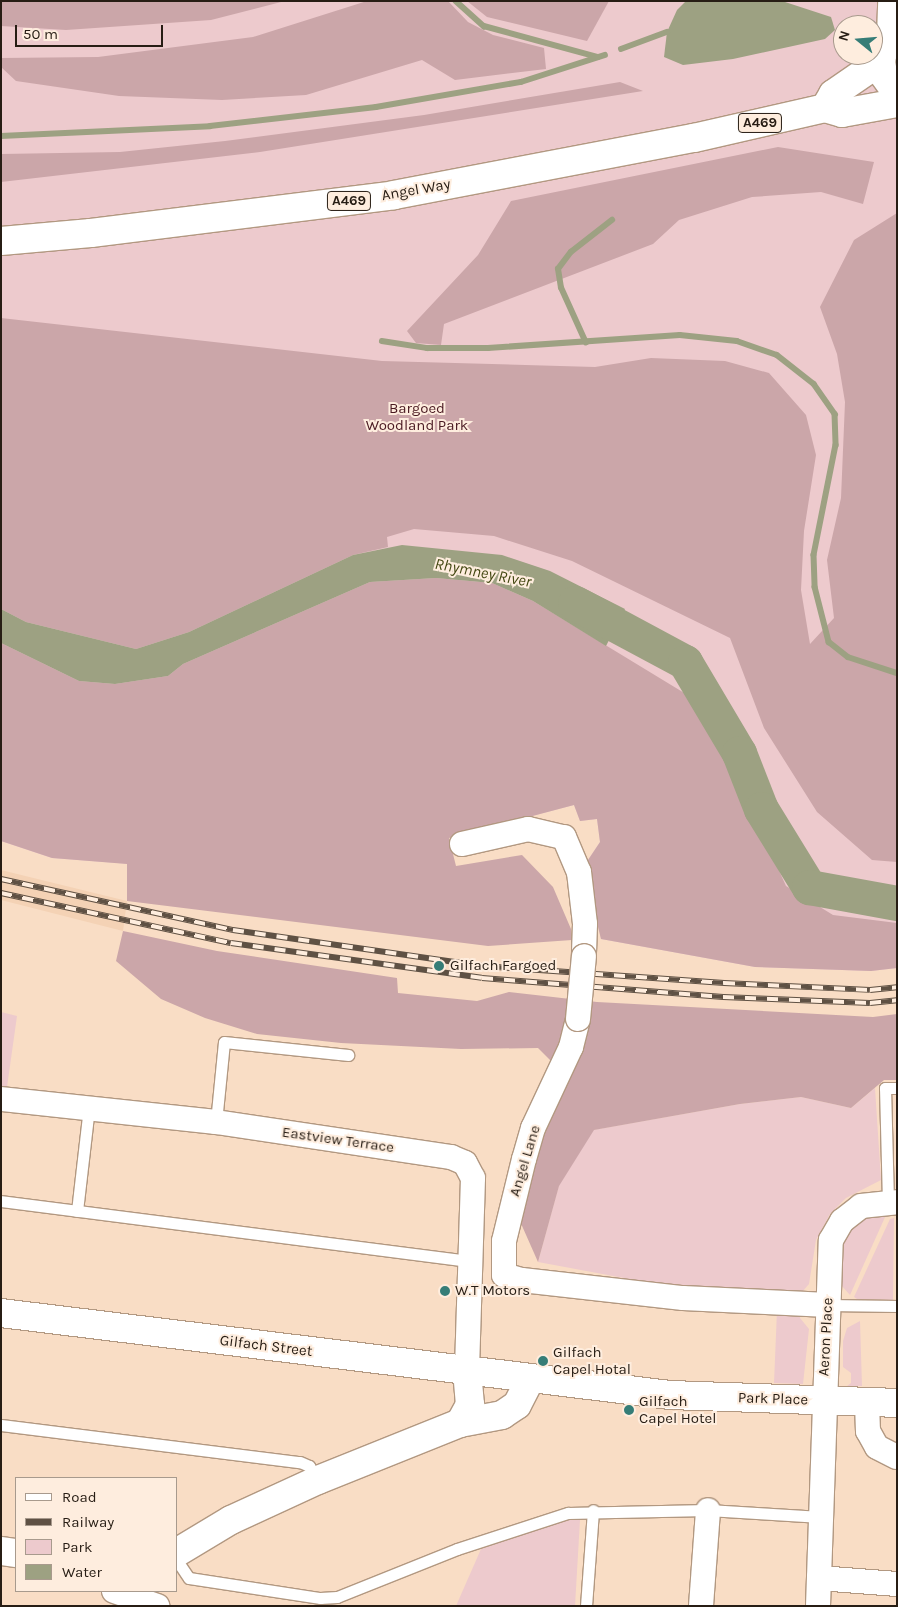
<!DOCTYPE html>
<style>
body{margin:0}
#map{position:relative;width:898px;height:1607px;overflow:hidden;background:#f9ddc5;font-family:Karla,sans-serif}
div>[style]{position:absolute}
.built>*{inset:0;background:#f4d2b5}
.green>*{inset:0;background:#edcacd}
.forest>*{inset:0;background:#cba6a9}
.water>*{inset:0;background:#9da182}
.stream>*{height:5.5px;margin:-2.75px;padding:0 2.75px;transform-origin:2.75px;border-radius:2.75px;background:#9da182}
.river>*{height:35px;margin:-17.5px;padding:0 17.5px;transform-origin:17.5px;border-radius:17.5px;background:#9da182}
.roads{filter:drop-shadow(1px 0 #b29881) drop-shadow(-1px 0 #b29881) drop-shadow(0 1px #b29881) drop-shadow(0 -1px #b29881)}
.service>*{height:11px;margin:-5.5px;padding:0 5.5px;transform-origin:5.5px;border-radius:5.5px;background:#fff}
.minor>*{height:24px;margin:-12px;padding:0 12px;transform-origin:12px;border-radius:12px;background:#fff}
.tertiary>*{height:28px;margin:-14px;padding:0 14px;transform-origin:14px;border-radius:14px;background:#fff}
.primary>*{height:28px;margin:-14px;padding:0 14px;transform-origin:14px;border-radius:14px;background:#fff}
.rail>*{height:5.5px;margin-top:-2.75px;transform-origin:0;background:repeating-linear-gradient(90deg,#feedde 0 11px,#5f5144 0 22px);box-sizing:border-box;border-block:1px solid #5f5144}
.bridges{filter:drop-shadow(1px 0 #b29881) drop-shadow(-1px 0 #b29881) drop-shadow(0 1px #b29881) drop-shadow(0 -1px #b29881)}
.minor-bridge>*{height:24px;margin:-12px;padding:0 12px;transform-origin:12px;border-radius:12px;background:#fff}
.dots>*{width:14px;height:14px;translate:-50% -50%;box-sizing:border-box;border:2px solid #feedde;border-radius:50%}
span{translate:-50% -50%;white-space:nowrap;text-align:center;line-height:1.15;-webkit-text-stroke:4px #feedde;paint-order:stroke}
.shield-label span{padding:1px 4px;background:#feedde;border:1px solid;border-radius:4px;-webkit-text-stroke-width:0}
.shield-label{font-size:14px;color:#271d14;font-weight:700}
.street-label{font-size:15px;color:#271d14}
.park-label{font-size:15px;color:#4a1a22}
.poi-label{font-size:15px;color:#271d14}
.left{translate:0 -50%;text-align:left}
.water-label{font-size:16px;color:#434711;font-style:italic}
.frame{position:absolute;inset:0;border:2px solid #271d14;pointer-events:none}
.legend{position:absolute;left:15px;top:1477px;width:162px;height:115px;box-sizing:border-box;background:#feedde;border:1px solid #a89a8d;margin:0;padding:6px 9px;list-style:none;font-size:15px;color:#271d14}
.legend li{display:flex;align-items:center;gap:10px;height:25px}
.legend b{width:25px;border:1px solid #a89a8d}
.north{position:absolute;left:833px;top:15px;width:50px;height:50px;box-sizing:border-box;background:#feedde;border:1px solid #a89a8d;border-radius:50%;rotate:287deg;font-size:14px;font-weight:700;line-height:20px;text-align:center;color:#271d14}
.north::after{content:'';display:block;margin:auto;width:18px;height:22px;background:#367d77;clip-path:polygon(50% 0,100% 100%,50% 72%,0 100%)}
.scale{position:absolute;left:15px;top:25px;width:148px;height:22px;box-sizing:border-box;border:2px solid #271d14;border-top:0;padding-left:6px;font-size:15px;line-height:18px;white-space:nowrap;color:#271d14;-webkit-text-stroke:4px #feedde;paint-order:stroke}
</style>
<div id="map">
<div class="built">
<i style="clip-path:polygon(1px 870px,127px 901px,123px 931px,1px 900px)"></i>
</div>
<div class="green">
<i style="clip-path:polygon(evenodd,1px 1px,897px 1px,897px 968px,871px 971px,755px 967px,601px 939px,588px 860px,600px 842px,597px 819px,580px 821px,574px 805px,371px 858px,143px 865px,52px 858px,1px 841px,1px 1px,843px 25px,873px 25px,873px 55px,843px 55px,843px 25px)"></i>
<i style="clip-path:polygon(1px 1012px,17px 1016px,7px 1087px,1px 1086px)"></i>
<i style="clip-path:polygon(875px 1088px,881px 1180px,846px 1198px,830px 1214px,816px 1240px,809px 1284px,802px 1292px,775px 1295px,683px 1289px,538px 1262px,559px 1185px,593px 1130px,740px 1104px,801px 1097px,851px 1108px)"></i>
<i style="clip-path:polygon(886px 1209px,886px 1215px,850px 1295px,840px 1284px,843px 1242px,854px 1224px)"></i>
<i style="clip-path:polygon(894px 1218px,893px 1300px,857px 1299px,854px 1297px,890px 1219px)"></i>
<i style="clip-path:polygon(777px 1310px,800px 1312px,800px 1318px,809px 1329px,803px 1384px,774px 1383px)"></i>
<i style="clip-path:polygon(860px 1321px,862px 1386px,847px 1386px,851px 1383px,851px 1373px,843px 1367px,843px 1341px,847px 1328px)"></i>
<i style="clip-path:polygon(566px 1519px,580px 1520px,575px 1606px,456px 1606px,481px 1549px)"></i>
</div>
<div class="forest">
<i style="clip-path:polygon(1px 1px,285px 1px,211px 20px,66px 30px,1px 26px)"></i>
<i style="clip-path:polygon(367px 1px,448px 1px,468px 22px,493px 35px,544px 48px,546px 69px,455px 80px,422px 60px,306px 95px,222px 100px,119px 96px,16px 81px,1px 67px,1px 58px,98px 57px,253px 37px)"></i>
<i style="clip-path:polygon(467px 1px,609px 1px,587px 41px,487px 17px)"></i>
<i style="clip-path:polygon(620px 82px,643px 91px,260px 152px,1px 182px,1px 154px,120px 152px,225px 141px,424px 115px)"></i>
<i style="clip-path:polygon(778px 147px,874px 162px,863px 204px,821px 192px,752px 197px,679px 220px,653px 244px,444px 324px,441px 345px,416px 343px,407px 331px,478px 255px,511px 201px)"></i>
<i style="clip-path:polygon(897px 213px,897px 862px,872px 860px,817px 812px,764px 728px,730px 638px,572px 561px,494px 536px,414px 529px,387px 537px,388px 547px,353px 555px,189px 632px,136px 649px,26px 622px,1px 609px,1px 318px,382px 361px,595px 367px,651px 358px,725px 361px,769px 373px,806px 415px,816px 455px,804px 531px,801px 590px,810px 644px,834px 618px,827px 560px,841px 498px,845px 402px,837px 354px,820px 307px,854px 240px)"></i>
<i style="clip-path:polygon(436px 578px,492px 583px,533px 601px,704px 705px,786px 886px,833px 915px,897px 923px,897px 968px,871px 971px,755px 967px,601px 939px,593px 907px,588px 860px,600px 842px,597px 819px,580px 821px,574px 805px,449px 838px,456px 866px,522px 855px,553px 887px,571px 929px,572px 940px,488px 946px,127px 901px,127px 864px,52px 858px,1px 841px,1px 643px,79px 681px,115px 684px,168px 676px,183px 664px,370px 582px)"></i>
<i style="clip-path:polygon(123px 931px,217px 951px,397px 978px,398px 993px,477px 1001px,509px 992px,597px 1002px,873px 1017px,897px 1014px,897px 1080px,884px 1080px,851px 1108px,801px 1097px,740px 1104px,594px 1130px,559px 1186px,538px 1262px,519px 1219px,531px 1165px,568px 1078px,538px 1048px,461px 1049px,341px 1043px,257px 1034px,205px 1018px,161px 999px,116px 961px)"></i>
</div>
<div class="water">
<i style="clip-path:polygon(686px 1px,782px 1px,831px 17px,835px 30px,825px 39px,733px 59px,683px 65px,664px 57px,667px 32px,677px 10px)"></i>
<i style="clip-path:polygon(402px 545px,502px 555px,550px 571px,625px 609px,606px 646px,533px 601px,492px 583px,436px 578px,370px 582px,183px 664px,168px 676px,115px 684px,79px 681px,1px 643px,1px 609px,26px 622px,136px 649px,189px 632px,353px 555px)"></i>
</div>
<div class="stream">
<i style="left:456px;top:1px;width:38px;rotate:42deg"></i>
<i style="left:484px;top:26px;width:118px;rotate:15.2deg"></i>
<i style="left:621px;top:49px;width:49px;rotate:-20.3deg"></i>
<i style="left:1px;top:136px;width:209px;rotate:-2.7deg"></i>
<i style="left:210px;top:126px;width:167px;rotate:-6.5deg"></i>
<i style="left:376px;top:107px;width:147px;rotate:-9.8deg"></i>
<i style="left:521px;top:82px;width:88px;rotate:-17.8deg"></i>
<i style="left:382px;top:341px;width:46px;rotate:8.8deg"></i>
<i style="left:427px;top:348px;width:61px"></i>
<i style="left:488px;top:348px;width:192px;rotate:-3.9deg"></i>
<i style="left:680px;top:335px;width:57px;rotate:6deg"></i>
<i style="left:737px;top:341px;width:42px;rotate:19.3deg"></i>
<i style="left:777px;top:355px;width:47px;rotate:38.1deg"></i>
<i style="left:814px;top:384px;width:37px;rotate:55deg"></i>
<i style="left:835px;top:414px;width:31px;rotate:88deg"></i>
<i style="left:836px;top:445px;width:112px;rotate:101.3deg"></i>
<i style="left:814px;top:555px;width:32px;rotate:88deg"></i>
<i style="left:815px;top:587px;width:57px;rotate:75.7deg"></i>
<i style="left:829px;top:642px;width:24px;rotate:38deg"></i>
<i style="left:848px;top:657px;width:52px;rotate:18.1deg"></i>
<i style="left:586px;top:343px;width:60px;rotate:-114.4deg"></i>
<i style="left:561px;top:288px;width:19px;rotate:-99deg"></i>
<i style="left:558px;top:269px;width:21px;rotate:-53deg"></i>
<i style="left:571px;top:252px;width:52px;rotate:-38deg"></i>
</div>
<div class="river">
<i style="left:575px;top:603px;width:125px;rotate:28.2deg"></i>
<i style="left:685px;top:662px;width:106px;rotate:59.3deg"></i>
<i style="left:739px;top:753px;width:60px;rotate:68.6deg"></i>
<i style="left:761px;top:809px;width:92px;rotate:58.4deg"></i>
<i style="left:809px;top:887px;width:89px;rotate:10.3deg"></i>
</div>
<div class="roads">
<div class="service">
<i style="left:216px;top:1122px;width:80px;rotate:-84.3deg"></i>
<i style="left:224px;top:1042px;width:125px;rotate:6deg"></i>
<i style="left:1px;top:1201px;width:474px;rotate:7.3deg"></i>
<i style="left:888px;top:1202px;width:114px;rotate:-91.5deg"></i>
<i style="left:885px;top:1088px;width:12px"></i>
<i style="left:77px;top:1211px;width:104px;rotate:-83.4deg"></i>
<i style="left:828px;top:1305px;width:69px;rotate:0.8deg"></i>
<i style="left:1px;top:1425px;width:301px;rotate:7.1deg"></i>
<i style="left:300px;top:1462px;width:10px;rotate:24deg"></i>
<i style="left:309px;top:1466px;width:17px;rotate:57deg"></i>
<i style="left:176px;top:1559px;width:23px;rotate:56deg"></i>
<i style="left:189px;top:1578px;width:133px;rotate:8.7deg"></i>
<i style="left:320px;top:1598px;width:17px;rotate:-3deg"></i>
<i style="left:337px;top:1597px;width:129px;rotate:-21.8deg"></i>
<i style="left:457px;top:1549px;width:117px;rotate:-18deg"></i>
<i style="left:568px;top:1513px;width:140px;rotate:-1.2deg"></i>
<i style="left:708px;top:1510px;width:113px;rotate:3.5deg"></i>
<i style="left:586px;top:1606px;width:96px;rotate:-85.8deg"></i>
</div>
<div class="minor">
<i style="left:462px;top:844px;width:68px;rotate:-12.8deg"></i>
<i style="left:528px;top:829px;width:37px;rotate:13deg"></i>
<i style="left:564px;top:837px;width:38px;rotate:67deg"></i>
<i style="left:579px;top:872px;width:52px;rotate:83.4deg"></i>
<i style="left:585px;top:924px;width:32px;rotate:92deg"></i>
<i style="left:578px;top:1019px;width:29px;rotate:104deg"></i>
<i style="left:571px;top:1047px;width:89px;rotate:115.1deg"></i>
<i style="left:533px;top:1128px;width:32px;rotate:106deg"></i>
<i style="left:524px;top:1159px;width:84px;rotate:103.7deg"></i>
<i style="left:504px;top:1241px;width:34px;rotate:90deg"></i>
<i style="left:504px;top:1275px;width:19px;rotate:16deg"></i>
<i style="left:522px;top:1280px;width:162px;rotate:6.4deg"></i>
<i style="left:683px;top:1298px;width:145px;rotate:2.8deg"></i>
<i style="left:1px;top:1099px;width:216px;rotate:6.1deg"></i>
<i style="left:216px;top:1122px;width:238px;rotate:8.5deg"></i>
<i style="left:451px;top:1157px;width:15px;rotate:23deg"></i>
<i style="left:465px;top:1163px;width:17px;rotate:62deg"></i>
<i style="left:473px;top:1178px;width:193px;rotate:91.8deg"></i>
<i style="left:867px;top:1403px;width:28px;rotate:88deg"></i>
<i style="left:868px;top:1431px;width:18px;rotate:61deg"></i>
<i style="left:877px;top:1447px;width:22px;rotate:27deg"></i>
<i style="left:819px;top:1578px;width:78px;rotate:4.4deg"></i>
<i style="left:114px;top:1591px;width:46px;rotate:19.2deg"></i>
<i style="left:701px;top:1606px;width:96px;rotate:-85.8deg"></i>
<i style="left:818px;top:1606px;width:366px;rotate:-88deg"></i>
<i style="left:831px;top:1240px;width:22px;rotate:-60deg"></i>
<i style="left:842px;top:1221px;width:24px;rotate:-38deg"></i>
<i style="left:861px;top:1206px;width:36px;rotate:-6deg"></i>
</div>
<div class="tertiary">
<i style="left:891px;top:36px;width:35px;rotate:-88deg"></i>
<i style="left:1px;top:1313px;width:674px;rotate:6.99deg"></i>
<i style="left:670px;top:1395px;width:227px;rotate:2deg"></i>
<i style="left:460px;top:1423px;width:21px;rotate:-61deg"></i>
<i style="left:470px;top:1405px;width:34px;rotate:-95deg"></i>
<i style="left:1px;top:1551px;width:15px;rotate:8deg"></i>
<i style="left:176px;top:1553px;width:64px;rotate:-31deg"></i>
<i style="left:231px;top:1520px;width:96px;rotate:-24.7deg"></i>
<i style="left:318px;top:1480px;width:153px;rotate:-21.9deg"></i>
<i style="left:460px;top:1423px;width:43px;rotate:-10.8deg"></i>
<i style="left:502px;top:1415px;width:18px;rotate:-34deg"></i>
<i style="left:517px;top:1405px;width:28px;rotate:-63deg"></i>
</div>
<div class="primary">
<i style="left:897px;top:31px;width:21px;rotate:127deg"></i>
<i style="left:884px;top:48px;width:13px;rotate:103deg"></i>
<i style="left:881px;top:61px;width:13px;rotate:81deg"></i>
<i style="left:883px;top:74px;width:24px;rotate:54deg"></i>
<i style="left:825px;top:108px;width:16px;rotate:-60deg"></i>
<i style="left:833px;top:94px;width:58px;rotate:-34.5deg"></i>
<i style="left:1px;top:241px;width:90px;rotate:-5.1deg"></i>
<i style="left:91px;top:233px;width:305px;rotate:-7.1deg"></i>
<i style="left:394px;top:195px;width:305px;rotate:-10.8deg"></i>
<i style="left:694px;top:138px;width:134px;rotate:-12.9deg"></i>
<i style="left:825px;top:108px;width:18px;rotate:16deg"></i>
<i style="left:842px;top:113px;width:56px;rotate:-10.3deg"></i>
</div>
</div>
<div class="rail">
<i style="left:1px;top:879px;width:238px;rotate:12.4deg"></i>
<i style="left:233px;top:930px;width:252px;rotate:8.2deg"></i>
<i style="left:482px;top:966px;width:243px;rotate:4deg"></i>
<i style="left:724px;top:983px;width:146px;rotate:2.7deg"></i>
<i style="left:870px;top:990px;width:27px;rotate:-6deg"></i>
<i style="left:1px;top:893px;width:235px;rotate:12.3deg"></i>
<i style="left:231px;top:943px;width:253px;rotate:7.9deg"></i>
<i style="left:482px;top:978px;width:242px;rotate:4.5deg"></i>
<i style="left:723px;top:997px;width:147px;rotate:2.3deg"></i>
<i style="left:870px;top:1003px;width:27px;rotate:-6deg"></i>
</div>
<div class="bridges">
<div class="minor-bridge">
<i style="left:578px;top:1019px;width:63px;rotate:-84.6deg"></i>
</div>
</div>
<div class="dots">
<i style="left:439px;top:966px;background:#367d77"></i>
<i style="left:445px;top:1291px;background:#367d77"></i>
<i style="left:543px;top:1361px;background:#367d77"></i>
<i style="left:629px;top:1410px;background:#367d77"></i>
</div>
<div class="shield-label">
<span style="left:760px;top:123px">A469</span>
<span style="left:349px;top:201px">A469</span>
</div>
<div class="street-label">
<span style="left:416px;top:190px;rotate:-10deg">Angel Way</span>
<span style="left:338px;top:1140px;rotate:8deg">Eastview Terrace</span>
<span style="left:525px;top:1161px;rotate:-73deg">Angel Lane</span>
<span style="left:826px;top:1337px;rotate:-87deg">Aeron Place</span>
<span style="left:266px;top:1346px;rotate:7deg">Gilfach Street</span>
<span style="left:773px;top:1399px;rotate:2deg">Park Place</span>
</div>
<div class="park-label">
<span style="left:417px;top:417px">Bargoed<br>Woodland Park</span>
</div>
<div class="poi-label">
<span class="left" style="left:450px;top:966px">Gilfach Fargoed</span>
<span class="left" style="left:455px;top:1291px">W.T Motors</span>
<span class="left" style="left:553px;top:1361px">Gilfach<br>Capel Hotal</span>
<span class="left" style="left:639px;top:1410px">Gilfach<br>Capel Hotel</span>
</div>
<div class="water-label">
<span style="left:483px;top:573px;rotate:11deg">Rhymney River</span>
</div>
<div class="frame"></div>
<ul class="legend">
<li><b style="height:6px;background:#fff"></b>Road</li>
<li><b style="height:6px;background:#5f5144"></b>Railway</li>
<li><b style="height:14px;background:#edcacd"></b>Park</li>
<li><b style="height:14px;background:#9da182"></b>Water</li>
</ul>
<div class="north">N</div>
<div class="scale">50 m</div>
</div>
